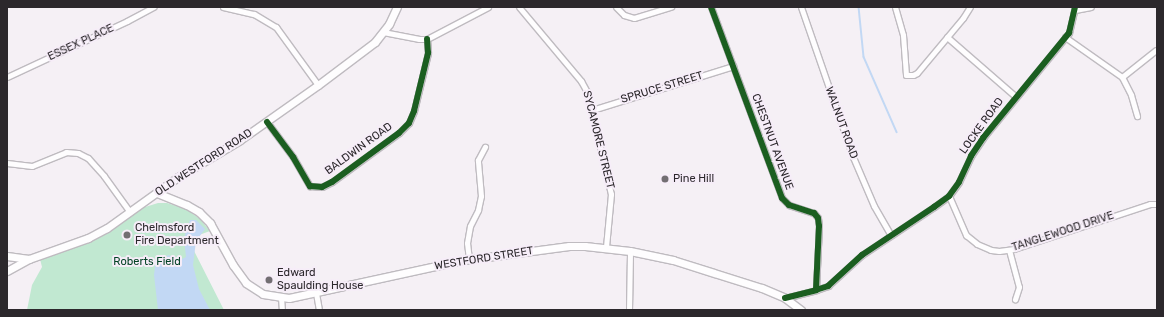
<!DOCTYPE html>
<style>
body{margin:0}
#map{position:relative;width:1164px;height:317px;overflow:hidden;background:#f5f0f5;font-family:Rubik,sans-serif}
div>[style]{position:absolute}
.green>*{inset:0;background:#c1e8d1}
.water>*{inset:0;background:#c2d8f4}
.stream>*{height:1.5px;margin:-0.75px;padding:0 0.75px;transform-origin:0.75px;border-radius:0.75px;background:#c2d8f4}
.roads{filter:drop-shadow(1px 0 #bfbbc0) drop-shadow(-1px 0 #bfbbc0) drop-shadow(0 1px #bfbbc0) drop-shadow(0 -1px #bfbbc0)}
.street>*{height:5px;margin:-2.5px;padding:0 2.5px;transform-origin:2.5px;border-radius:2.5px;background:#fefdfe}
.secondary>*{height:7px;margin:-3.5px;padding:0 3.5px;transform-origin:3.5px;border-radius:3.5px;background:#fefdfe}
.cycleway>*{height:6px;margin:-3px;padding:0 3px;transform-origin:3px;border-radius:3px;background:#1b5e20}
.dots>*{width:11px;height:11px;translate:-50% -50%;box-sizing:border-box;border:2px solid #f6edf8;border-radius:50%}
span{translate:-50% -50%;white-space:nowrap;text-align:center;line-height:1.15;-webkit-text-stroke:4px #f6edf8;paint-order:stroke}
.street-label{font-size:11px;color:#2c282c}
.poi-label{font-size:11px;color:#2c282c}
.left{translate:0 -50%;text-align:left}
.park-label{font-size:11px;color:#004123}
.frame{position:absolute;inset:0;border:8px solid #2c282c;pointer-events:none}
</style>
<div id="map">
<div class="green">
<i style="clip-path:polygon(158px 203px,167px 203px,186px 209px,200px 219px,210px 231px,188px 239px,224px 310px,27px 310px,32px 285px,42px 267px,40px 259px,98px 236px,142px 208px)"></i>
</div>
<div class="water">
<i style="clip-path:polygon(190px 220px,196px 220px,205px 229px,196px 241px,193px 265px,199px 289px,210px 310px,158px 310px,154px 275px,156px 259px,157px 257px,166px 257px,168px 255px,180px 260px,186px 257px,184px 238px)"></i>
</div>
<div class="stream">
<i style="left:859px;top:7px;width:50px;rotate:84.3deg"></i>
<i style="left:864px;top:57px;width:82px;rotate:66.3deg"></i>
</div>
<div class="roads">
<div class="street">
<i style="left:223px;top:7px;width:32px;rotate:13deg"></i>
<i style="left:254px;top:14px;width:26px;rotate:31deg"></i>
<i style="left:276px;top:27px;width:72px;rotate:54.1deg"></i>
<i style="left:519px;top:7px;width:97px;rotate:50deg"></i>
<i style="left:581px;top:81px;width:13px;rotate:61deg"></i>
<i style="left:587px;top:92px;width:105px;rotate:76.8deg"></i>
<i style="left:611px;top:194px;width:53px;rotate:95.4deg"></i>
<i style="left:616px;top:7px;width:11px;rotate:45deg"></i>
<i style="left:624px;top:15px;width:10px;rotate:17deg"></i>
<i style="left:634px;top:18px;width:39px;rotate:-17deg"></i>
<i style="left:711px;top:7px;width:204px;rotate:69.6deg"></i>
<i style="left:782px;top:198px;width:10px;rotate:45deg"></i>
<i style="left:789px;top:205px;width:26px;rotate:18deg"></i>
<i style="left:814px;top:213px;width:6px;rotate:51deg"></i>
<i style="left:818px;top:218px;width:8px;rotate:83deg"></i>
<i style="left:819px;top:226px;width:64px;rotate:92.7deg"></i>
<i style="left:801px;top:7px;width:159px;rotate:70.9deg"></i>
<i style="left:853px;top:157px;width:53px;rotate:66.8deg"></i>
<i style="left:874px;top:206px;width:34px;rotate:60deg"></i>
<i style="left:895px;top:7px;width:29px;rotate:74deg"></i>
<i style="left:903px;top:35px;width:40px;rotate:85.7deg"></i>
<i style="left:906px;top:75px;width:7px"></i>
<i style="left:913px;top:75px;width:4px;rotate:-27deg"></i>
<i style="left:917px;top:73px;width:72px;rotate:-50.1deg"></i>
<i style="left:963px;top:18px;width:13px;rotate:-58deg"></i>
<i style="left:1075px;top:10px;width:16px;rotate:-11deg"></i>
<i style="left:383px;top:32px;width:37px;rotate:11deg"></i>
<i style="left:419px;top:39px;width:8px"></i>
<i style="left:427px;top:39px;width:69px;rotate:-27.7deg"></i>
<i style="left:947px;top:37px;width:91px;rotate:41deg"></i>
<i style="left:1065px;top:37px;width:70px;rotate:35.1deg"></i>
<i style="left:1122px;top:77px;width:20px;rotate:63deg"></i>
<i style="left:1131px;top:95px;width:22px;rotate:74deg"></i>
<i style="left:7px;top:77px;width:132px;rotate:-25deg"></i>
<i style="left:127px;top:21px;width:30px;rotate:-28deg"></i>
<i style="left:1122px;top:77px;width:43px;rotate:-38.5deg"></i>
<i style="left:592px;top:110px;width:148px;rotate:-17.3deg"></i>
<i style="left:267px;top:122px;width:44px;rotate:53.4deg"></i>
<i style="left:293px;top:157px;width:34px;rotate:60deg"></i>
<i style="left:310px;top:186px;width:12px;rotate:5deg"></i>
<i style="left:322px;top:187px;width:11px;rotate:-27deg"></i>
<i style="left:332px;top:182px;width:83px;rotate:-36.2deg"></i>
<i style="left:399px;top:133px;width:14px;rotate:-45deg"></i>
<i style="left:409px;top:123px;width:13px;rotate:-67deg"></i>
<i style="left:414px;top:111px;width:60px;rotate:-76.4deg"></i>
<i style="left:428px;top:53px;width:14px;rotate:-94deg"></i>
<i style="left:7px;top:163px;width:25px;rotate:7deg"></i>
<i style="left:32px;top:166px;width:37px;rotate:-22deg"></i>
<i style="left:66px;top:152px;width:12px;rotate:5deg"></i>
<i style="left:78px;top:153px;width:11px;rotate:27deg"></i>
<i style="left:88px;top:158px;width:24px;rotate:48deg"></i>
<i style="left:104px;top:176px;width:44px;rotate:54.2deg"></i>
<i style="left:949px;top:196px;width:43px;rotate:66.4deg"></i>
<i style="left:966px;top:235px;width:14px;rotate:39deg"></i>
<i style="left:977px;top:244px;width:15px;rotate:23deg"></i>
<i style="left:991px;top:250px;width:8px;rotate:7deg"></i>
<i style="left:999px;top:251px;width:15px;rotate:-8deg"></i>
<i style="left:1014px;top:249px;width:143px;rotate:-18.3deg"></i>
<i style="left:1150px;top:204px;width:7px"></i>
<i style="left:1009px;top:250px;width:38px;rotate:75deg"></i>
<i style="left:1019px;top:287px;width:13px;rotate:108deg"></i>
<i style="left:469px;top:259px;width:16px;rotate:-97deg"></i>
<i style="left:467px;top:243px;width:17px;rotate:-80deg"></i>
<i style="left:470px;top:226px;width:18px;rotate:-63deg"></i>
<i style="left:478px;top:210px;width:14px;rotate:-78deg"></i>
<i style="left:481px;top:196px;width:36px;rotate:-95deg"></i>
<i style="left:478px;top:160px;width:15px;rotate:-62deg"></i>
<i style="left:316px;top:293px;width:17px;rotate:80deg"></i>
<i style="left:281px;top:297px;width:13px;rotate:86deg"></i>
<i style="left:785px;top:298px;width:32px;rotate:-14deg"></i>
<i style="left:816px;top:290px;width:13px;rotate:-18deg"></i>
<i style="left:828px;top:286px;width:46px;rotate:-42.4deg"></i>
<i style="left:862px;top:255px;width:87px;rotate:-33.7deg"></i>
<i style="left:934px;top:207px;width:19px;rotate:-36deg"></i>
<i style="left:949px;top:196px;width:17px;rotate:-54deg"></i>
<i style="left:959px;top:182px;width:29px;rotate:-65deg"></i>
<i style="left:971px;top:156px;width:22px;rotate:-56deg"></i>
<i style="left:983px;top:138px;width:136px;rotate:-50.7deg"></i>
<i style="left:1069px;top:33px;width:27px;rotate:-77deg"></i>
<i style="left:629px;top:310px;width:59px;rotate:-89deg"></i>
</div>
<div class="secondary">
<i style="left:157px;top:193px;width:32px;rotate:22deg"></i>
<i style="left:187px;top:205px;width:14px;rotate:30deg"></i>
<i style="left:199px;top:212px;width:16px;rotate:45deg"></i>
<i style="left:210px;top:223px;width:48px;rotate:61.3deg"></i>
<i style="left:233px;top:265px;width:22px;rotate:54deg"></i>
<i style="left:246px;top:283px;width:20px;rotate:33deg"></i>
<i style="left:263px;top:294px;width:26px;rotate:9deg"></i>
<i style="left:289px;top:298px;width:179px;rotate:-12.3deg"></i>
<i style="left:464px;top:260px;width:106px;rotate:-7.6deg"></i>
<i style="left:569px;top:246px;width:16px"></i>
<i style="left:585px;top:246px;width:45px;rotate:6.3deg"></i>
<i style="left:630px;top:251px;width:44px;rotate:11.8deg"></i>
<i style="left:673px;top:260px;width:93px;rotate:17.5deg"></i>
<i style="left:762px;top:288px;width:25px;rotate:23deg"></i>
<i style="left:785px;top:298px;width:20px;rotate:37deg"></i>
<i style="left:7px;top:256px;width:22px;rotate:8deg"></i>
<i style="left:7px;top:271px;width:25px;rotate:-29deg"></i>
<i style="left:29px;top:259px;width:63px;rotate:-19.6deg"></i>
<i style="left:88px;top:238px;width:21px;rotate:-28deg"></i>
<i style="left:107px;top:228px;width:87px;rotate:-35.7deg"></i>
<i style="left:178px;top:177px;width:72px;rotate:-30.8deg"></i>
<i style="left:240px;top:140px;width:95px;rotate:-35.2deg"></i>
<i style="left:318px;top:85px;width:71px;rotate:-37deg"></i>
<i style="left:375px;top:42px;width:23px;rotate:-52deg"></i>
<i style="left:389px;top:24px;width:19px;rotate:-65deg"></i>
</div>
</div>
<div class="cycleway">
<i style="left:711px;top:7px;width:204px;rotate:69.6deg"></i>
<i style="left:782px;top:198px;width:10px;rotate:45deg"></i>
<i style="left:789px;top:205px;width:26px;rotate:18deg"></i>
<i style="left:814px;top:213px;width:6px;rotate:51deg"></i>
<i style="left:818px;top:218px;width:8px;rotate:83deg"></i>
<i style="left:819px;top:226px;width:64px;rotate:92.7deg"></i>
<i style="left:267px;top:122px;width:44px;rotate:53.4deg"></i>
<i style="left:293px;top:157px;width:34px;rotate:60deg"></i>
<i style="left:310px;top:186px;width:12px;rotate:5deg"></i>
<i style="left:322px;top:187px;width:11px;rotate:-27deg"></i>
<i style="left:332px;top:182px;width:83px;rotate:-36.2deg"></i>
<i style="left:399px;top:133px;width:14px;rotate:-45deg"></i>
<i style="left:409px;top:123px;width:13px;rotate:-67deg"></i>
<i style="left:414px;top:111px;width:60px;rotate:-76.4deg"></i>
<i style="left:428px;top:53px;width:14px;rotate:-94deg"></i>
<i style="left:785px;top:298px;width:32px;rotate:-14deg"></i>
<i style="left:816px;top:290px;width:13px;rotate:-18deg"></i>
<i style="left:828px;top:286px;width:46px;rotate:-42.4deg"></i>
<i style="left:862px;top:255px;width:87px;rotate:-33.7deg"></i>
<i style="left:934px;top:207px;width:19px;rotate:-36deg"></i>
<i style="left:949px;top:196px;width:17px;rotate:-54deg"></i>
<i style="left:959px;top:182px;width:29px;rotate:-65deg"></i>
<i style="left:971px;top:156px;width:22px;rotate:-56deg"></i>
<i style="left:983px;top:138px;width:136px;rotate:-50.7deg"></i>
<i style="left:1069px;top:33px;width:27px;rotate:-77deg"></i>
</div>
<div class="dots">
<i style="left:665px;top:179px;background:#726e72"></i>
<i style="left:127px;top:235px;background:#726e72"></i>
<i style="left:269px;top:280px;background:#726e72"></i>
</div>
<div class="street-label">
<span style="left:81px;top:43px;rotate:-25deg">ESSEX PLACE</span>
<span style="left:662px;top:88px;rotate:-17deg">SPRUCE STREET</span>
<span style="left:841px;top:123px;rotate:70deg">WALNUT ROAD</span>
<span style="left:982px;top:126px;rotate:-54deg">LOCKE ROAD</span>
<span style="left:598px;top:140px;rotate:76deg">SYCAMORE STREET</span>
<span style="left:772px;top:142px;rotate:70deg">CHESTNUT AVENUE</span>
<span style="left:359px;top:149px;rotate:-36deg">BALDWIN ROAD</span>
<span style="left:204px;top:163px;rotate:-33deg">OLD WESTFORD ROAD</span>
<span style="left:1063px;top:232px;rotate:-18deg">TANGLEWOOD DRIVE</span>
<span style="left:484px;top:259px;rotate:-9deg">WESTFORD STREET</span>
</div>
<div class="poi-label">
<span class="left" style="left:673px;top:179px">Pine Hill</span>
<span class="left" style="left:135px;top:235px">Chelmsford<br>Fire Department</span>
<span class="left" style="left:277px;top:280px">Edward<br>Spaulding House</span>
</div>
<div class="park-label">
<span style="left:147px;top:262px">Roberts Field</span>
</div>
<div class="frame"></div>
</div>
